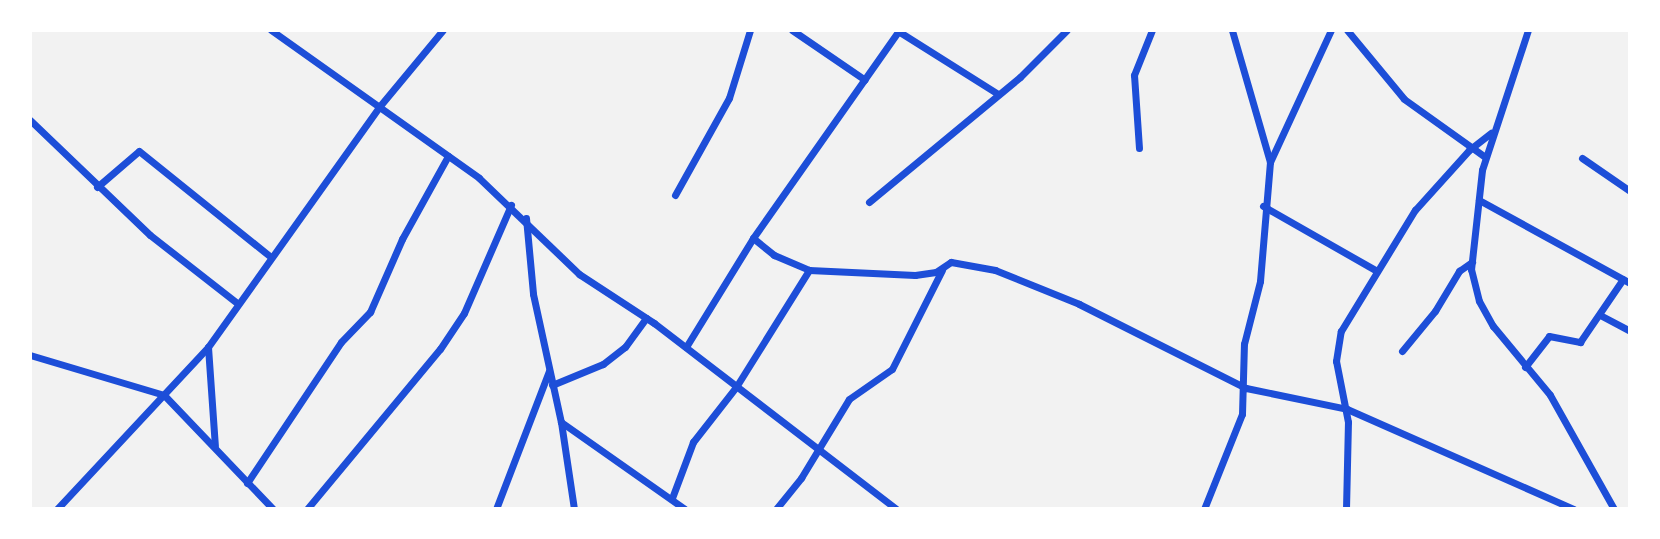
<!DOCTYPE html>
<style>
body{margin:0}
#map{position:relative;width:1660px;height:539px;overflow:hidden;background:#f2f2f2;font-family:"Zilla Slab",serif}
div>[style]{position:absolute}
.minor>*{height:7px;margin:-3.5px;padding:0 3.5px;transform-origin:3.5px;border-radius:3.5px;background:#1d4ed8}
span{translate:-50% -50%;white-space:nowrap;text-align:center;line-height:1.15;-webkit-text-stroke:5px #fff;paint-order:stroke}
.frame{position:absolute;inset:0;border:32px solid #fff;pointer-events:none}
</style>
<div id="map">
<div class="minor">
<i style="left:271px;top:30px;width:255px;rotate:35.4deg"></i>
<i style="left:479px;top:178px;width:139px;rotate:43.8deg"></i>
<i style="left:579px;top:274px;width:90px;rotate:33.2deg"></i>
<i style="left:654px;top:323px;width:305px;rotate:37.5deg"></i>
<i style="left:792px;top:30px;width:88px;rotate:34.4deg"></i>
<i style="left:1347px;top:30px;width:89px;rotate:50.4deg"></i>
<i style="left:1404px;top:99px;width:100px;rotate:35.6deg"></i>
<i style="left:1528px;top:30px;width:147px;rotate:108.2deg"></i>
<i style="left:1482px;top:170px;width:100px;rotate:96.3deg"></i>
<i style="left:1471px;top:269px;width:33px;rotate:76deg"></i>
<i style="left:1479px;top:301px;width:29px;rotate:61deg"></i>
<i style="left:1493px;top:326px;width:89px;rotate:50.4deg"></i>
<i style="left:1550px;top:395px;width:131px;rotate:60.7deg"></i>
<i style="left:898px;top:31px;width:118px;rotate:32.2deg"></i>
<i style="left:30px;top:120px;width:166px;rotate:43.8deg"></i>
<i style="left:150px;top:235px;width:110px;rotate:38deg"></i>
<i style="left:1139px;top:148px;width:73px;rotate:-93.9deg"></i>
<i style="left:1134px;top:75px;width:48px;rotate:-68.2deg"></i>
<i style="left:1582px;top:158px;width:58px;rotate:34.5deg"></i>
<i style="left:1270px;top:162px;width:145px;rotate:-65.2deg"></i>
<i style="left:97px;top:187px;width:55px;rotate:-40.6deg"></i>
<i style="left:139px;top:151px;width:169px;rotate:38.8deg"></i>
<i style="left:675px;top:195px;width:111px;rotate:-60.9deg"></i>
<i style="left:729px;top:98px;width:71px;rotate:-72.8deg"></i>
<i style="left:1479px;top:200px;width:172px;rotate:28.8deg"></i>
<i style="left:869px;top:202px;width:196px;rotate:-39.6deg"></i>
<i style="left:1020px;top:77px;width:66px;rotate:-45deg"></i>
<i style="left:1263px;top:206px;width:131px;rotate:29.7deg"></i>
<i style="left:526px;top:218px;width:76px;rotate:84.7deg"></i>
<i style="left:533px;top:294px;width:131px;rotate:77.7deg"></i>
<i style="left:561px;top:422px;width:88px;rotate:81.5deg"></i>
<i style="left:753px;top:238px;width:27px;rotate:39deg"></i>
<i style="left:774px;top:255px;width:38px;rotate:23deg"></i>
<i style="left:809px;top:270px;width:106px;rotate:2.7deg"></i>
<i style="left:915px;top:275px;width:21px;rotate:-8deg"></i>
<i style="left:936px;top:272px;width:18px;rotate:-34deg"></i>
<i style="left:951px;top:262px;width:45px;rotate:10.3deg"></i>
<i style="left:995px;top:270px;width:91px;rotate:22deg"></i>
<i style="left:1079px;top:304px;width:187px;rotate:26.7deg"></i>
<i style="left:1246px;top:388px;width:103px;rotate:11.7deg"></i>
<i style="left:1347px;top:409px;width:248px;rotate:23.8deg"></i>
<i style="left:1600px;top:315px;width:34px;rotate:28deg"></i>
<i style="left:208px;top:347px;width:99px;rotate:86deg"></i>
<i style="left:686px;top:347px;width:128px;rotate:-58.4deg"></i>
<i style="left:753px;top:238px;width:254px;rotate:-54.9deg"></i>
<i style="left:1402px;top:351px;width:52px;rotate:-50.5deg"></i>
<i style="left:1435px;top:311px;width:47px;rotate:-59deg"></i>
<i style="left:1459px;top:271px;width:16px;rotate:-35deg"></i>
<i style="left:30px;top:355px;width:140px;rotate:16.6deg"></i>
<i style="left:164px;top:395px;width:158px;rotate:46.3deg"></i>
<i style="left:1525px;top:367px;width:39px;rotate:-52deg"></i>
<i style="left:1549px;top:336px;width:32px;rotate:11deg"></i>
<i style="left:1580px;top:342px;width:76px;rotate:-55.7deg"></i>
<i style="left:552px;top:385px;width:55px;rotate:-22.4deg"></i>
<i style="left:603px;top:364px;width:28px;rotate:-38deg"></i>
<i style="left:625px;top:347px;width:36px;rotate:-54deg"></i>
<i style="left:561px;top:422px;width:151px;rotate:35.1deg"></i>
<i style="left:247px;top:483px;width:169px;rotate:-56.3deg"></i>
<i style="left:341px;top:342px;width:42px;rotate:-46deg"></i>
<i style="left:370px;top:312px;width:80px;rotate:-66.3deg"></i>
<i style="left:402px;top:239px;width:95px;rotate:-61deg"></i>
<i style="left:672px;top:498px;width:60px;rotate:-69.4deg"></i>
<i style="left:693px;top:442px;width:70px;rotate:-52deg"></i>
<i style="left:736px;top:387px;width:138px;rotate:-58deg"></i>
<i style="left:57px;top:509px;width:221px;rotate:-47deg"></i>
<i style="left:208px;top:347px;width:295px;rotate:-54.5deg"></i>
<i style="left:379px;top:107px;width:100px;rotate:-50.3deg"></i>
<i style="left:307px;top:509px;width:208px;rotate:-50.3deg"></i>
<i style="left:440px;top:349px;width:43px;rotate:-56.3deg"></i>
<i style="left:464px;top:313px;width:118px;rotate:-66.5deg"></i>
<i style="left:496px;top:509px;width:148px;rotate:-69deg"></i>
<i style="left:776px;top:509px;width:40px;rotate:-51deg"></i>
<i style="left:801px;top:478px;width:92px;rotate:-58.7deg"></i>
<i style="left:849px;top:399px;width:52px;rotate:-34.9deg"></i>
<i style="left:892px;top:369px;width:111px;rotate:-63.2deg"></i>
<i style="left:1204px;top:509px;width:102px;rotate:-68.2deg"></i>
<i style="left:1242px;top:414px;width:70px;rotate:-88.4deg"></i>
<i style="left:1244px;top:344px;width:65px;rotate:-75.7deg"></i>
<i style="left:1260px;top:281px;width:119px;rotate:-85.2deg"></i>
<i style="left:1270px;top:162px;width:137px;rotate:-106.1deg"></i>
<i style="left:1346px;top:509px;width:87px;rotate:-88.7deg"></i>
<i style="left:1348px;top:422px;width:62px;rotate:-101.1deg"></i>
<i style="left:1336px;top:361px;width:30px;rotate:-81deg"></i>
<i style="left:1341px;top:331px;width:142px;rotate:-58.6deg"></i>
<i style="left:1415px;top:210px;width:81px;rotate:-48deg"></i>
<i style="left:1469px;top:150px;width:28px;rotate:-38deg"></i>
</div>
<div class="frame"></div>
</div>
